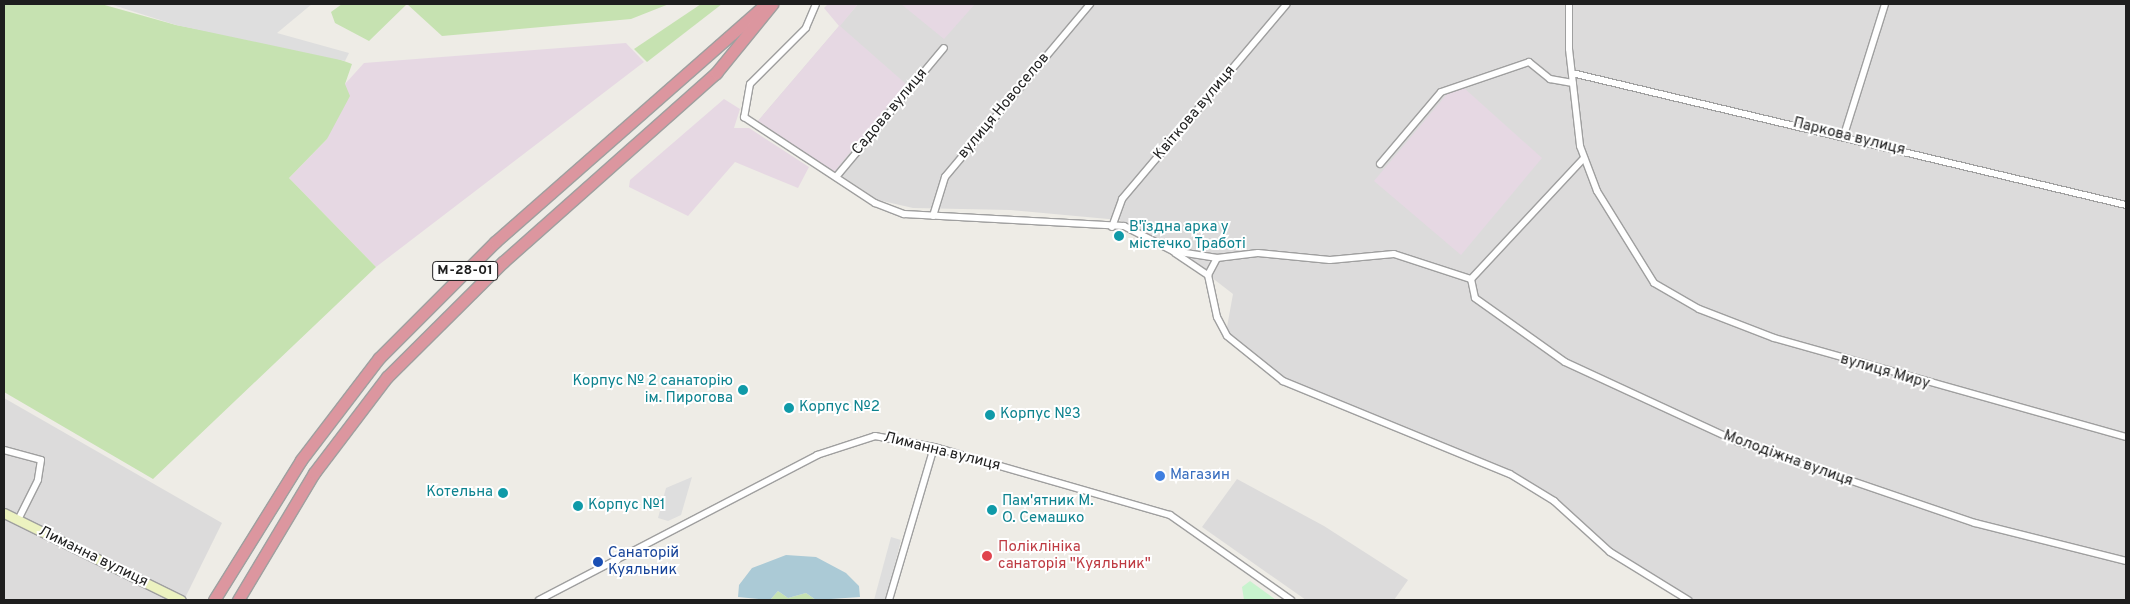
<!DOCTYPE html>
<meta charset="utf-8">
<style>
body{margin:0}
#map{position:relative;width:2130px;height:604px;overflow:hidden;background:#eeece6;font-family:Overpass,sans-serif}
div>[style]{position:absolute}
.residential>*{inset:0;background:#dcdbdb}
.industrial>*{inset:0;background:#e6d8e3}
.grass>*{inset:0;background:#c6e2b1}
.park>*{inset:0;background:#c8f3ce}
.parking>*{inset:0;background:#dedede}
.water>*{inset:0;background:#abcad6}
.roads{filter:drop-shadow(1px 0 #9f9f9f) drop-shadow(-1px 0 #9f9f9f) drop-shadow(0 1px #9f9f9f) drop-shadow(0 -1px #9f9f9f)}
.street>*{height:6px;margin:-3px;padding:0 3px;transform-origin:3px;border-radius:3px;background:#fff}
.secondary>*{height:9px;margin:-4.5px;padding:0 4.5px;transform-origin:4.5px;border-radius:4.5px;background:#ecf2c0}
.highway>*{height:11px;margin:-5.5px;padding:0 5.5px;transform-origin:5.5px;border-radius:5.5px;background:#dc969f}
.dots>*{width:14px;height:14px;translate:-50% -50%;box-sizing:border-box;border:2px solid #fff;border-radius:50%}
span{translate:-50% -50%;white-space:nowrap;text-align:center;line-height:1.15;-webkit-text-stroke:4px #fff;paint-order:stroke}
.shield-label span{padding:1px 4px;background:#fff;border:1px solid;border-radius:4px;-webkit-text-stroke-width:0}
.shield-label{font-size:14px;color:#1e1e1e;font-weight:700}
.street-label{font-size:15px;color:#1e1e1e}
.culture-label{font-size:15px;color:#0d838f}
.left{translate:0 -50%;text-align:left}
.right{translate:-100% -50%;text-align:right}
.shop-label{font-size:15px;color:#366cbe}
.health-label{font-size:15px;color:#be3a42}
.transit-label{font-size:15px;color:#164399}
.frame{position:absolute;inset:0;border:5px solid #1e1e1e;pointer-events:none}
</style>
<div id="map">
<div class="residential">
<i style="clip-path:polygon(858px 4px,2126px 4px,2126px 600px,1694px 600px,1612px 552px,1554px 502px,1507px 473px,1290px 386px,1225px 338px,1233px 294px,1171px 246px,1119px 220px,1011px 210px,913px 208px,878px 200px,758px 121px)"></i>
<i style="clip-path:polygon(4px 398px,222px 523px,184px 600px,4px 600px)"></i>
<i style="clip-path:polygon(1237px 479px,1324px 526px,1408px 580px,1394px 600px,1306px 600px,1202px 527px)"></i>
</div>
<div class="industrial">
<i style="clip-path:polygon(828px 4px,858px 4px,840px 26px,906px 84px,834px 172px,758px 121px,839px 26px,824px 8px)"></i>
<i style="clip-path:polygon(901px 4px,975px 4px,944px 39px)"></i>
<i style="clip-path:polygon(626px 43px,644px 62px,376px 267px,289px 178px,327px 139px,345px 84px,364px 63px)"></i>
<i style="clip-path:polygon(1464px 88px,1542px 158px,1461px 255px,1374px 181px,1447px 94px)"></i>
<i style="clip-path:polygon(724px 99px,740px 109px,734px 128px,749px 128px,809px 167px,798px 188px,735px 162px,688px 216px,629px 187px,630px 180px)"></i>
</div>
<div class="grass">
<i style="clip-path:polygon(4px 4px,101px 4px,176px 25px,322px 53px,352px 64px,345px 84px,350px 96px,327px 139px,289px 178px,376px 267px,153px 479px,4px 392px)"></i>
<i style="clip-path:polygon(342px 4px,669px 4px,631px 19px,442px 36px,407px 4px,369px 41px,335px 23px,331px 12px)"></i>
<i style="clip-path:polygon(701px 4px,722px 4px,647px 62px,634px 49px)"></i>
<i style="clip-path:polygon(778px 591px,788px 598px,806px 593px,816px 600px,770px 600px)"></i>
</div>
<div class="park">
<i style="clip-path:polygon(1250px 581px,1276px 600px,1244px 600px,1242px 587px)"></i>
</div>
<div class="parking">
<i style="clip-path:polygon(110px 4px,312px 4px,277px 33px,349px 53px,345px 61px,176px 25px)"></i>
<i style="clip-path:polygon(692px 477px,681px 515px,668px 521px,658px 518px,666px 488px)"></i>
<i style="clip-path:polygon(891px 537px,901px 540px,886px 600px,874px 600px)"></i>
</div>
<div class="water">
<i style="clip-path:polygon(786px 555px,816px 557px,846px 573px,859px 586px,860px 597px,816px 600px,806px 593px,788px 598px,778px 591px,770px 600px,738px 597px,739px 585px,752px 568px)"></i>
</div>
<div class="roads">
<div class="street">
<i style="left:816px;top:4px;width:26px;rotate:113deg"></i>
<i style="left:806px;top:28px;width:79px;rotate:135deg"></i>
<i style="left:750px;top:84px;width:34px;rotate:100deg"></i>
<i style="left:744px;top:117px;width:157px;rotate:33.3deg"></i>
<i style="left:875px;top:203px;width:31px;rotate:21deg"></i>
<i style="left:904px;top:214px;width:220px;rotate:3.1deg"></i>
<i style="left:1124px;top:226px;width:55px;rotate:27deg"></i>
<i style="left:1173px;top:251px;width:45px;rotate:9deg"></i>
<i style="left:1217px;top:258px;width:41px;rotate:-7deg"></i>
<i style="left:1258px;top:253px;width:72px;rotate:5.6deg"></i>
<i style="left:1330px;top:260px;width:64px;rotate:-5.4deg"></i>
<i style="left:1394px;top:254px;width:81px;rotate:18deg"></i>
<i style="left:1569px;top:4px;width:45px;rotate:90deg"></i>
<i style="left:1569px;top:49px;width:98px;rotate:83.5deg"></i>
<i style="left:1580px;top:146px;width:48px;rotate:69.3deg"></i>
<i style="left:1597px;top:191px;width:108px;rotate:58.2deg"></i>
<i style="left:1654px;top:283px;width:52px;rotate:30deg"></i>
<i style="left:1699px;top:309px;width:80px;rotate:21.1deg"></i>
<i style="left:1774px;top:338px;width:366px;rotate:15.7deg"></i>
<i style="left:1572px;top:73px;width:570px;rotate:13.4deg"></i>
<i style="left:1844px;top:135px;width:137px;rotate:-72.6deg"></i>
<i style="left:1584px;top:158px;width:166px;rotate:133deg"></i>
<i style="left:1471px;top:279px;width:19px;rotate:78deg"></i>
<i style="left:1475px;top:298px;width:110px;rotate:35.4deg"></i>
<i style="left:1565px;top:362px;width:191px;rotate:24.8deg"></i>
<i style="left:1738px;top:442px;width:250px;rotate:18.9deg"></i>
<i style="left:1975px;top:523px;width:156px;rotate:14.1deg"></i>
<i style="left:1380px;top:164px;width:94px;rotate:-49.7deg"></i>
<i style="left:1441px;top:92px;width:93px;rotate:-18.8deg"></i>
<i style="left:1529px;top:62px;width:27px;rotate:39deg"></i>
<i style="left:1550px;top:79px;width:23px;rotate:10deg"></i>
<i style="left:836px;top:177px;width:168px;rotate:-50.1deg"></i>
<i style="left:933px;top:216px;width:41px;rotate:-72.9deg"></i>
<i style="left:945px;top:177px;width:226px;rotate:-50deg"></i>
<i style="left:1112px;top:227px;width:30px;rotate:-70deg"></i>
<i style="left:1122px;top:199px;width:255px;rotate:-49.8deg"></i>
<i style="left:1175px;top:253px;width:40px;rotate:34deg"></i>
<i style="left:1208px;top:275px;width:43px;rotate:77.9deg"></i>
<i style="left:1217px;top:317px;width:21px;rotate:62deg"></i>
<i style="left:1227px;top:336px;width:72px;rotate:38.8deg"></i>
<i style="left:1283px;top:381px;width:245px;rotate:22.3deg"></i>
<i style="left:1510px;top:474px;width:52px;rotate:31.5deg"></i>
<i style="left:1554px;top:501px;width:76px;rotate:42.3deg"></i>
<i style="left:1610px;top:552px;width:92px;rotate:31.6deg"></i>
<i style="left:1208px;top:275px;width:19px;rotate:-62deg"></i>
<i style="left:4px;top:450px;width:38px;rotate:15deg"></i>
<i style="left:41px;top:460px;width:20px;rotate:99deg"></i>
<i style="left:38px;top:480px;width:45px;rotate:116.6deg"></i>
<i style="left:539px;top:600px;width:314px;rotate:-27.5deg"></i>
<i style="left:817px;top:455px;width:61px;rotate:-18.1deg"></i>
<i style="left:875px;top:436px;width:60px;rotate:10.6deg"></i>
<i style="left:934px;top:447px;width:246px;rotate:16.1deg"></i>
<i style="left:1170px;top:515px;width:148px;rotate:35.1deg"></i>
<i style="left:889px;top:600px;width:159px;rotate:-73.6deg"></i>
</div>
<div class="secondary">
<i style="left:4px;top:513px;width:197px;rotate:26.2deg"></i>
</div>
<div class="highway">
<i style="left:214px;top:600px;width:165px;rotate:-58.1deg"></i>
<i style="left:301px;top:460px;width:128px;rotate:-52.6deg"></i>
<i style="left:379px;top:358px;width:164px;rotate:-45deg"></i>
<i style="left:495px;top:242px;width:361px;rotate:-41.3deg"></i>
<i style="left:238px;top:600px;width:148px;rotate:-59.1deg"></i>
<i style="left:314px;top:473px;width:121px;rotate:-52.8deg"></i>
<i style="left:387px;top:377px;width:163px;rotate:-44.8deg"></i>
<i style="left:503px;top:262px;width:285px;rotate:-41.6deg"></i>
<i style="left:716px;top:73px;width:89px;rotate:-50.9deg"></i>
</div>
</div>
<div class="dots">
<i style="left:1119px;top:236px;background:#0f9aa8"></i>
<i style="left:743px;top:390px;background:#0f9aa8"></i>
<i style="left:789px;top:408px;background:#0f9aa8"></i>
<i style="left:990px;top:415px;background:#0f9aa8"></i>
<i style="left:1160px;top:476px;background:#3f7fe0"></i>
<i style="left:503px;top:493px;background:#0f9aa8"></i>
<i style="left:578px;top:506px;background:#0f9aa8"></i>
<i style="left:992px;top:510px;background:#0f9aa8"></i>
<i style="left:987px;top:556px;background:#e0444e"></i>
<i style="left:598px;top:562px;background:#1a4fb4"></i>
</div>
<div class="shield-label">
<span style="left:465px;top:271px">М-28-01</span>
</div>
<div class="street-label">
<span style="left:1004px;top:106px;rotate:-50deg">вулиця Новоселов</span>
<span style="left:890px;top:112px;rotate:-50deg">Садова вулиця</span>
<span style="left:1195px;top:113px;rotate:-50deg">Квіткова вулиця</span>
<span style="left:1849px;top:137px;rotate:14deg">Паркова вулиця</span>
<span style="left:1885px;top:372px;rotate:16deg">вулиця Миру</span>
<span style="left:942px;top:452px;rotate:14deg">Лиманна вулиця</span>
<span style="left:1788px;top:459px;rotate:20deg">Молодіжна вулиця</span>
<span style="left:93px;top:557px;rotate:26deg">Лиманна вулиця</span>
</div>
<div class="culture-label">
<span class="left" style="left:1129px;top:236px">В'їздна арка у<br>містечко Тработі</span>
<span class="right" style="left:733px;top:390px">Корпус № 2 санаторію<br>ім. Пирогова</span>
<span class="left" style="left:799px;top:408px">Корпус №2</span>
<span class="left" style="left:1000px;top:415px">Корпус №3</span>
<span class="right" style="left:493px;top:493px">Котельна</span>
<span class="left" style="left:1002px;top:510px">Пам'ятник М.<br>О. Семашко</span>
<span class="left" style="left:588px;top:506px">Корпус №1</span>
</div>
<div class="shop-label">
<span class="left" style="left:1170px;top:476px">Магазин</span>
</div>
<div class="health-label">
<span class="left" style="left:998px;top:556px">Поліклініка<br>санаторія "Куяльник"</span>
</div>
<div class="transit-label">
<span class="left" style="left:608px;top:562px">Санаторій<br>Куяльник</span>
</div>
<div class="frame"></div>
</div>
